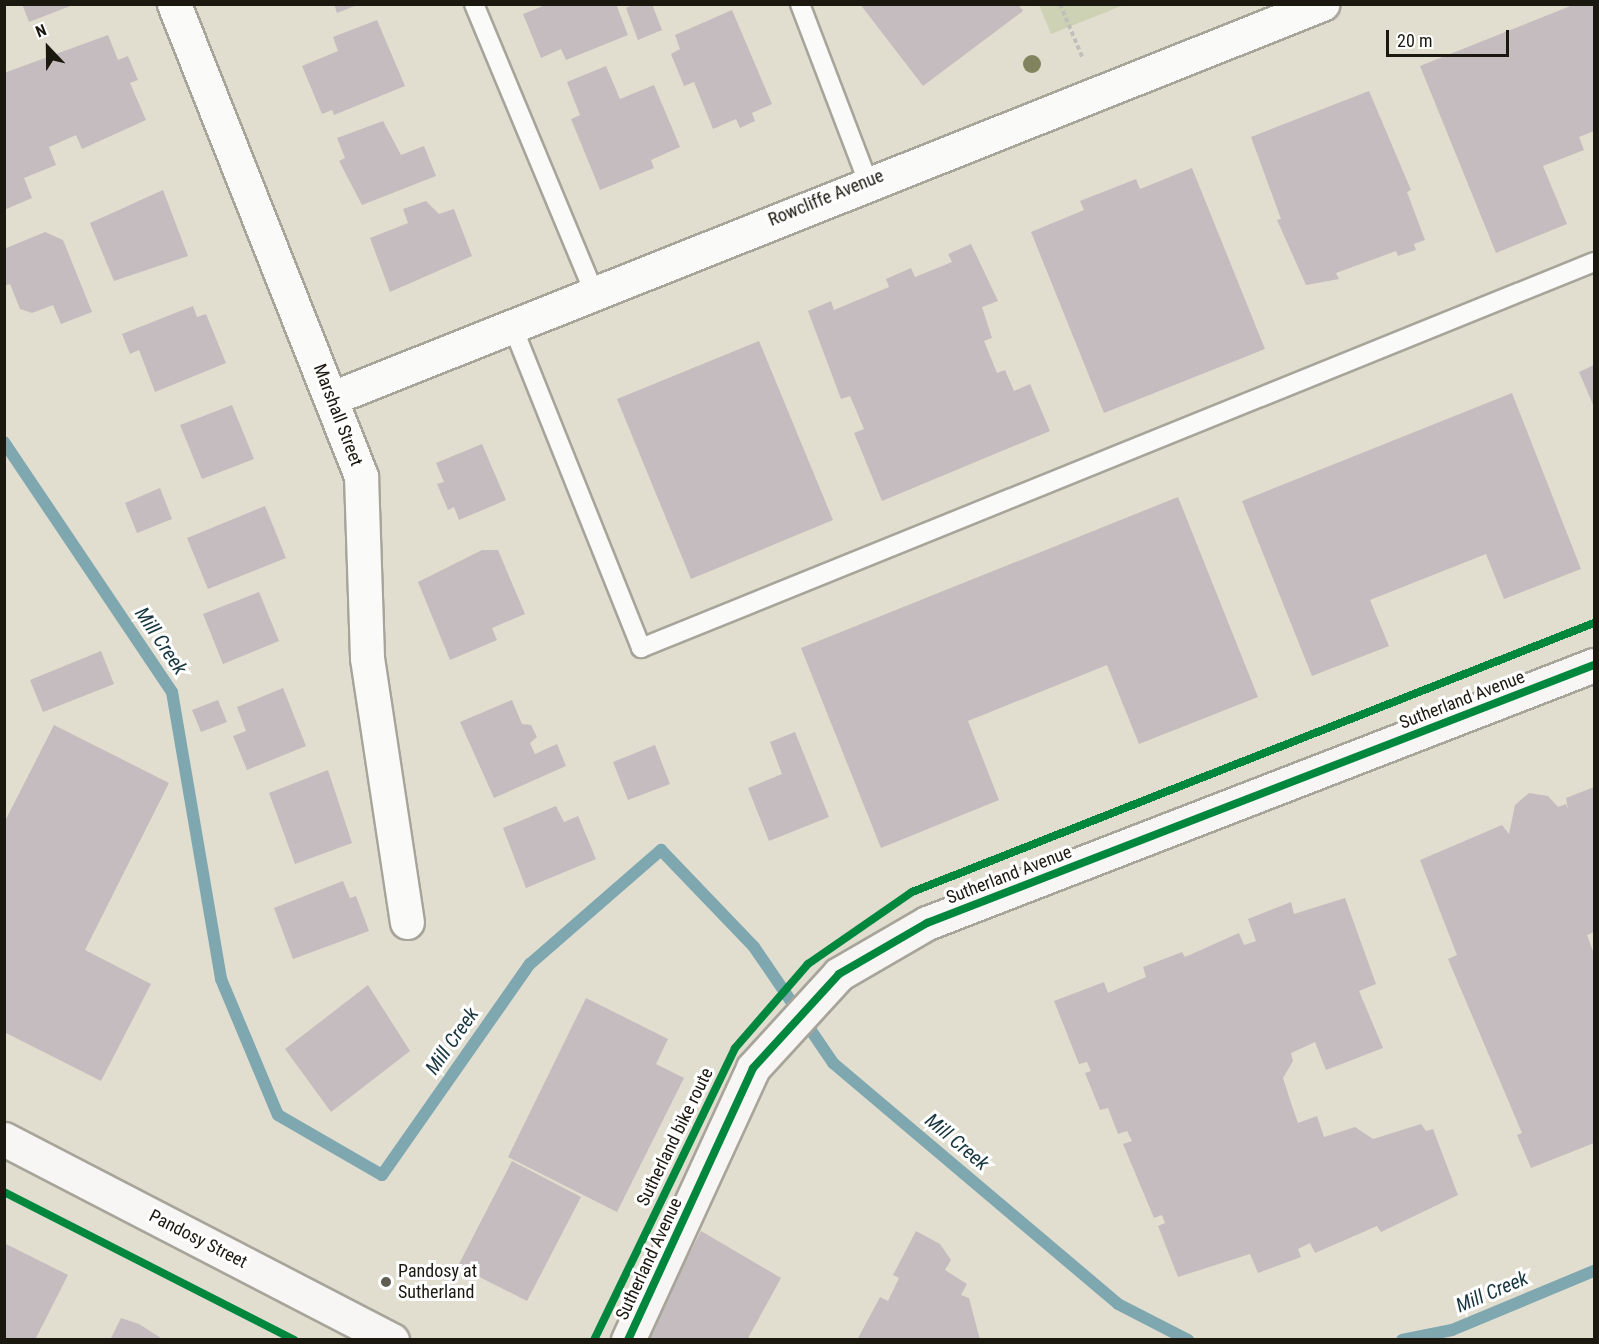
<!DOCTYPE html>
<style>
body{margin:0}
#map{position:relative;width:1599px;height:1344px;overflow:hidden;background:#e1ded0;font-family:"Roboto Condensed",sans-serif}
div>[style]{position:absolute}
.green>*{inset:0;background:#cdd2b5}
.stream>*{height:12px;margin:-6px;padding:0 6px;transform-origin:6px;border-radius:6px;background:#7fa7b0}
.building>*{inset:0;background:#c4bcbe}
.path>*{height:4px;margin-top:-2px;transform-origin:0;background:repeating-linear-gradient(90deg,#c1bfbb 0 4.5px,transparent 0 7.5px)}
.roads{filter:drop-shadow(2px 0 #a7a49a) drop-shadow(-2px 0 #a7a49a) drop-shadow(0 2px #a7a49a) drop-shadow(0 -2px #a7a49a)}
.lane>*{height:18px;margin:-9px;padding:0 9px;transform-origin:9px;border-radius:9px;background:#fafaf8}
.street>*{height:33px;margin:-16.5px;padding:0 16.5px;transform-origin:16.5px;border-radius:16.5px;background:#fafaf8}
.secondary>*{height:33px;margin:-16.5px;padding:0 16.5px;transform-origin:16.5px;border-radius:16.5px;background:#f8f6f4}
.cycleway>*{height:8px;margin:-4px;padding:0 4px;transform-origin:4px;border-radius:4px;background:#00873e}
.trees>*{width:18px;height:18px;margin:-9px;border-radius:50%;background:#80855f}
.dots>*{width:16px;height:16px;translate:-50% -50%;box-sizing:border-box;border:3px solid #fff;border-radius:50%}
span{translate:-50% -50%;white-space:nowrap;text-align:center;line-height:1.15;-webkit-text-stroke:6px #fff;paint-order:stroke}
.street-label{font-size:18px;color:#1b180f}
.poi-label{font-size:18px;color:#1b180f}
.left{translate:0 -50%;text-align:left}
.water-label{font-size:20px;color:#17353e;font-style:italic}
.frame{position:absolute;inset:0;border:6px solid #1b180f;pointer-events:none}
.north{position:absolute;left:18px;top:18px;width:60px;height:60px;-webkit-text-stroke:4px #fff;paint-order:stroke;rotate:338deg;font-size:16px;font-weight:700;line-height:24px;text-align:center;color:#1b180f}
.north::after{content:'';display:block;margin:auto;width:21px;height:27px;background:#1b180f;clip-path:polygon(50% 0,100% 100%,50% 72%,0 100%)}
.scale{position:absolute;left:1386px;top:30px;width:123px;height:27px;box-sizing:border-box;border:3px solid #1b180f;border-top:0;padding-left:8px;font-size:18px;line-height:21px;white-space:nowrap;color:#1b180f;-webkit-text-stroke:4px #fff;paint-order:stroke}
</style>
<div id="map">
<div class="green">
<i style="clip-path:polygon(1039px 5px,1124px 5px,1051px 34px)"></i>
</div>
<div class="stream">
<i style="left:4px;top:442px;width:301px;rotate:56.1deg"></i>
<i style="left:172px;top:692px;width:291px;rotate:80.3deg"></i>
<i style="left:221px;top:979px;width:147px;rotate:67.3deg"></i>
<i style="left:278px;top:1115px;width:120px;rotate:30deg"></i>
<i style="left:382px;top:1175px;width:258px;rotate:-55deg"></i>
<i style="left:530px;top:964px;width:174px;rotate:-41deg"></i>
<i style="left:661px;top:850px;width:134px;rotate:46.2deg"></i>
<i style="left:754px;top:947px;width:140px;rotate:55.7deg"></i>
<i style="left:833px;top:1063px;width:373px;rotate:40.2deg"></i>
<i style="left:1118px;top:1304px;width:79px;rotate:27.2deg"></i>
<i style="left:1402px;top:1340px;width:51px;rotate:-11.3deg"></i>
<i style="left:1452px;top:1330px;width:154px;rotate:-22.6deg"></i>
</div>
<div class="building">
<i style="clip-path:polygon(22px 4px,73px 4px,73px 5px,29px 22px)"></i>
<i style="clip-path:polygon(334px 4px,357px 4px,357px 5px,337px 13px)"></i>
<i style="clip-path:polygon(548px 4px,616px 4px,628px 35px,566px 60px,561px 49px,541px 58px,523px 14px)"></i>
<i style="clip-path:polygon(634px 4px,652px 4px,662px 30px,638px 40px,626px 8px)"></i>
<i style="clip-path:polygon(860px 4px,1018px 4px,1023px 11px,923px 86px)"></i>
<i style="clip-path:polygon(1573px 5px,1594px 5px,1594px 131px,1579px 137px,1584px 150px,1543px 166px,1567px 224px,1496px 253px,1420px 66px)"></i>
<i style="clip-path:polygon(732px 10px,772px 104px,752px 113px,755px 121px,740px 128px,736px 119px,713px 129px,694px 82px,684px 86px,671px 54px,680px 49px,675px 35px)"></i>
<i style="clip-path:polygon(377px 20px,405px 86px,334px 115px,332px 110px,322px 114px,302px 66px,338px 51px,333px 37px)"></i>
<i style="clip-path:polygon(108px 35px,118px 60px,128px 56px,138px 80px,130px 83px,146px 120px,82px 149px,76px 135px,49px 147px,56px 165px,24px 178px,32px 198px,4px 210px,4px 73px)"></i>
<i style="clip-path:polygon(606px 66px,620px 99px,654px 85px,680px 147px,651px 160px,654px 168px,600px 190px,571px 119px,580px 115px,567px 82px)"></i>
<i style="clip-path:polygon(1369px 91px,1411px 190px,1407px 192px,1425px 240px,1414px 244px,1416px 250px,1398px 256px,1396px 251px,1336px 273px,1339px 279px,1306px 285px,1277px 220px,1281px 219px,1251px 137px)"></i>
<i style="clip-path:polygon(383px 121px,401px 155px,424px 146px,436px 176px,362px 205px,339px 161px,345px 158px,337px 138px)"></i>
<i style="clip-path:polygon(1192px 168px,1265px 349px,1104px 413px,1031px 232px,1084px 210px,1080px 201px,1136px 179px,1140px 189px)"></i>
<i style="clip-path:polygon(163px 190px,188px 256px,114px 281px,90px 223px)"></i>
<i style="clip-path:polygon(426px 201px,439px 214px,454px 209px,472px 256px,390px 292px,370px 238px,408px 223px,403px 209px)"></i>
<i style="clip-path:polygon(45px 232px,63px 240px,92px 312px,61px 324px,53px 305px,32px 313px,20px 309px,10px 284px,4px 286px,4px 249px)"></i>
<i style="clip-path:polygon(971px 244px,998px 301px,982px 307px,992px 338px,984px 341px,997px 373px,1005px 370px,1014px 391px,1030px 384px,1050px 431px,882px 501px,854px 433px,864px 429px,850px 396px,841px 399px,808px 311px,831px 301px,834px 310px,889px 287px,886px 279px,911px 268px,915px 277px,952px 262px,948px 254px)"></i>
<i style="clip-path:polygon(193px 306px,197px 317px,206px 314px,226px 363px,155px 392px,139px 350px,130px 354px,122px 334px)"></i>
<i style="clip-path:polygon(759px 341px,833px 520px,691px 579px,617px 399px)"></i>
<i style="clip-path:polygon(1594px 365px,1594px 407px,1579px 372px)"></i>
<i style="clip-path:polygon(1512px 393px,1581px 569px,1504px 599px,1486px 554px,1370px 600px,1389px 646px,1312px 676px,1242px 501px)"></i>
<i style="clip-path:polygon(232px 405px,254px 459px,202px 479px,180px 425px)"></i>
<i style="clip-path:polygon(482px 444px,506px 500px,459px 520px,454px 507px,448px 510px,437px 484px,444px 482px,436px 463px)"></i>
<i style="clip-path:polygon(160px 488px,172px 519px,137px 533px,125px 503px)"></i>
<i style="clip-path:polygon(1178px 497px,1258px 697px,1139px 744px,1107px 665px,968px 721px,999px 800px,881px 848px,801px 648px)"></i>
<i style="clip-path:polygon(265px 506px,286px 558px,208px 589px,187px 538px)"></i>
<i style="clip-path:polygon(482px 550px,498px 550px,525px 614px,492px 628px,497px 640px,450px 660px,418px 582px)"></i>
<i style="clip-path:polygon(259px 592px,279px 641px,223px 664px,203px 614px)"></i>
<i style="clip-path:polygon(101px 651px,114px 684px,43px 712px,30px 680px)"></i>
<i style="clip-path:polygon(283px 688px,306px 746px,247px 770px,233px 736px,246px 731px,237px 707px)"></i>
<i style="clip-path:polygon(218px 700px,227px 722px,201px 732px,192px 710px)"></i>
<i style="clip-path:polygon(512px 700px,522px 724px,531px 725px,537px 737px,530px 743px,535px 754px,557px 744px,566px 766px,494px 798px,460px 722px)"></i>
<i style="clip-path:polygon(54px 725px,169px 783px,85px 950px,151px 984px,101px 1081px,4px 1032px,4px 823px)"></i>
<i style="clip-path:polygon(795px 732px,829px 817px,769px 841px,748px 788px,782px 774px,770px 742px)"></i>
<i style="clip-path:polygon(655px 745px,670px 784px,628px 800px,613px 762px)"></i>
<i style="clip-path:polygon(328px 770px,352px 843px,295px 864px,269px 793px)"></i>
<i style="clip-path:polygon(1594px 787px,1594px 932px,1587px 935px,1594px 954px,1594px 1143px,1531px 1168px,1517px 1135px,1522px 1133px,1448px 959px,1457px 955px,1420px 860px,1502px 825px,1509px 834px,1515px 805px,1529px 793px,1548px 796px,1558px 807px,1566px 804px,1568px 810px,1566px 798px)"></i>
<i style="clip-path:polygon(556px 806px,564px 822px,578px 816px,596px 859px,526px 888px,503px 828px)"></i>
<i style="clip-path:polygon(343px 881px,350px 898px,356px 896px,369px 931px,293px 959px,274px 908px)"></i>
<i style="clip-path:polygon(1345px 898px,1376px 984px,1359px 991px,1383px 1048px,1326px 1070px,1315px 1042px,1291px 1053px,1293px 1061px,1283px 1078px,1293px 1109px,1298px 1123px,1317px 1116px,1324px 1137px,1355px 1127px,1373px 1139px,1421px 1124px,1426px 1131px,1433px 1129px,1458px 1195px,1381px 1232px,1377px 1226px,1315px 1253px,1310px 1243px,1298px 1249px,1301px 1257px,1258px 1273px,1250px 1254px,1178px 1277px,1158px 1226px,1165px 1223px,1162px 1215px,1154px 1218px,1123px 1144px,1132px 1141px,1127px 1131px,1118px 1134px,1108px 1108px,1100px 1110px,1085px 1073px,1091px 1071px,1087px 1062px,1079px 1064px,1054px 1001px,1104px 982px,1108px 993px,1146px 977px,1143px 967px,1182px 952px,1185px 957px,1239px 933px,1244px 945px,1256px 941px,1248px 919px,1291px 902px,1294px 914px)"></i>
<i style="clip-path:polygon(368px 985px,410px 1051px,331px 1112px,285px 1049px)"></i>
<i style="clip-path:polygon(586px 998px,668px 1039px,656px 1064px,684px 1078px,617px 1212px,508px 1157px)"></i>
<i style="clip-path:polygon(512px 1161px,581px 1197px,527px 1301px,458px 1266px)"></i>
<i style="clip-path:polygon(701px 1231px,781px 1278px,747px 1340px,646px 1340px)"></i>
<i style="clip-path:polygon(916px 1231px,940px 1244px,951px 1260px,945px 1270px,967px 1284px,961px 1295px,969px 1298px,980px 1340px,857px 1340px,880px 1297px,888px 1301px,899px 1278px,893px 1275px)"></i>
<i style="clip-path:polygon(4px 1243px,68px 1275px,35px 1340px,4px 1340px)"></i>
<i style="clip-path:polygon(121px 1318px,139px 1324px,164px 1340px,110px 1340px)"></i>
</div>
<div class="path">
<i style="left:1060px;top:4px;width:60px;rotate:67.3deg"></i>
</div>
<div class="roads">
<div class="lane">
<i style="left:474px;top:4px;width:312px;rotate:67.4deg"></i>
<i style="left:800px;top:4px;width:191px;rotate:69.1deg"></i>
<i style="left:512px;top:325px;width:348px;rotate:68.2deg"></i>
<i style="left:641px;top:648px;width:1028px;rotate:-22.05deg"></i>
</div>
<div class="street">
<i style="left:174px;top:4px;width:508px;rotate:68.39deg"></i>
<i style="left:361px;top:476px;width:182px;rotate:88.1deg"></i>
<i style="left:367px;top:658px;width:267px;rotate:81.4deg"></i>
<i style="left:332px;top:398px;width:1066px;rotate:-21.7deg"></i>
</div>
<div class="secondary">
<i style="left:4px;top:1139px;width:437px;rotate:27.4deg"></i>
<i style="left:628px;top:1340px;width:299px;rotate:-65.3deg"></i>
<i style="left:753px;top:1068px;width:127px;rotate:-47.5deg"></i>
<i style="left:839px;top:974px;width:102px;rotate:-30.1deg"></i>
<i style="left:927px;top:923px;width:715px;rotate:-21.15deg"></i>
</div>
</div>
<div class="cycleway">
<i style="left:4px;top:1192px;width:326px;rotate:27deg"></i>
<i style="left:594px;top:1340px;width:324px;rotate:-64.2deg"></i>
<i style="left:735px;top:1048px;width:111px;rotate:-49deg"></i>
<i style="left:808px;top:964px;width:126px;rotate:-34.7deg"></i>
<i style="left:912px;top:892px;width:733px;rotate:-21.53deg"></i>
<i style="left:628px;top:1340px;width:299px;rotate:-65.3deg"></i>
<i style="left:753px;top:1068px;width:127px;rotate:-47.5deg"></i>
<i style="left:839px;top:974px;width:102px;rotate:-30.1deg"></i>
<i style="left:927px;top:923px;width:715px;rotate:-21.15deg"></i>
</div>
<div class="trees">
<i style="left:1032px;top:64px"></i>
</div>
<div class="dots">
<i style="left:386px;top:1282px;background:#605d53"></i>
</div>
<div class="street-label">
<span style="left:826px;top:198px;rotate:-22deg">Rowcliffe Avenue</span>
<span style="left:338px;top:415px;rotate:69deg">Marshall Street</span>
<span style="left:1462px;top:700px;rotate:-21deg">Sutherland Avenue</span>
<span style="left:1009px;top:875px;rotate:-21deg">Sutherland Avenue</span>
<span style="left:675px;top:1137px;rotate:-64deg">Sutherland bike route</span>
<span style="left:198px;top:1239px;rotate:27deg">Pandosy Street</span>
<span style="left:649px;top:1259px;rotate:-65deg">Sutherland Avenue</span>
</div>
<div class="poi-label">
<span class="left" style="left:398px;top:1282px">Pandosy at<br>Sutherland</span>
</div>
<div class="water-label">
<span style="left:161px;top:641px;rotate:56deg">Mill Creek</span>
<span style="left:452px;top:1041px;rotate:-55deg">Mill Creek</span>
<span style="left:957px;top:1142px;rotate:40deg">Mill Creek</span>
<span style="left:1492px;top:1292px;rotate:-23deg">Mill Creek</span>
</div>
<div class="frame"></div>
<div class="north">N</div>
<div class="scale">20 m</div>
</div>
